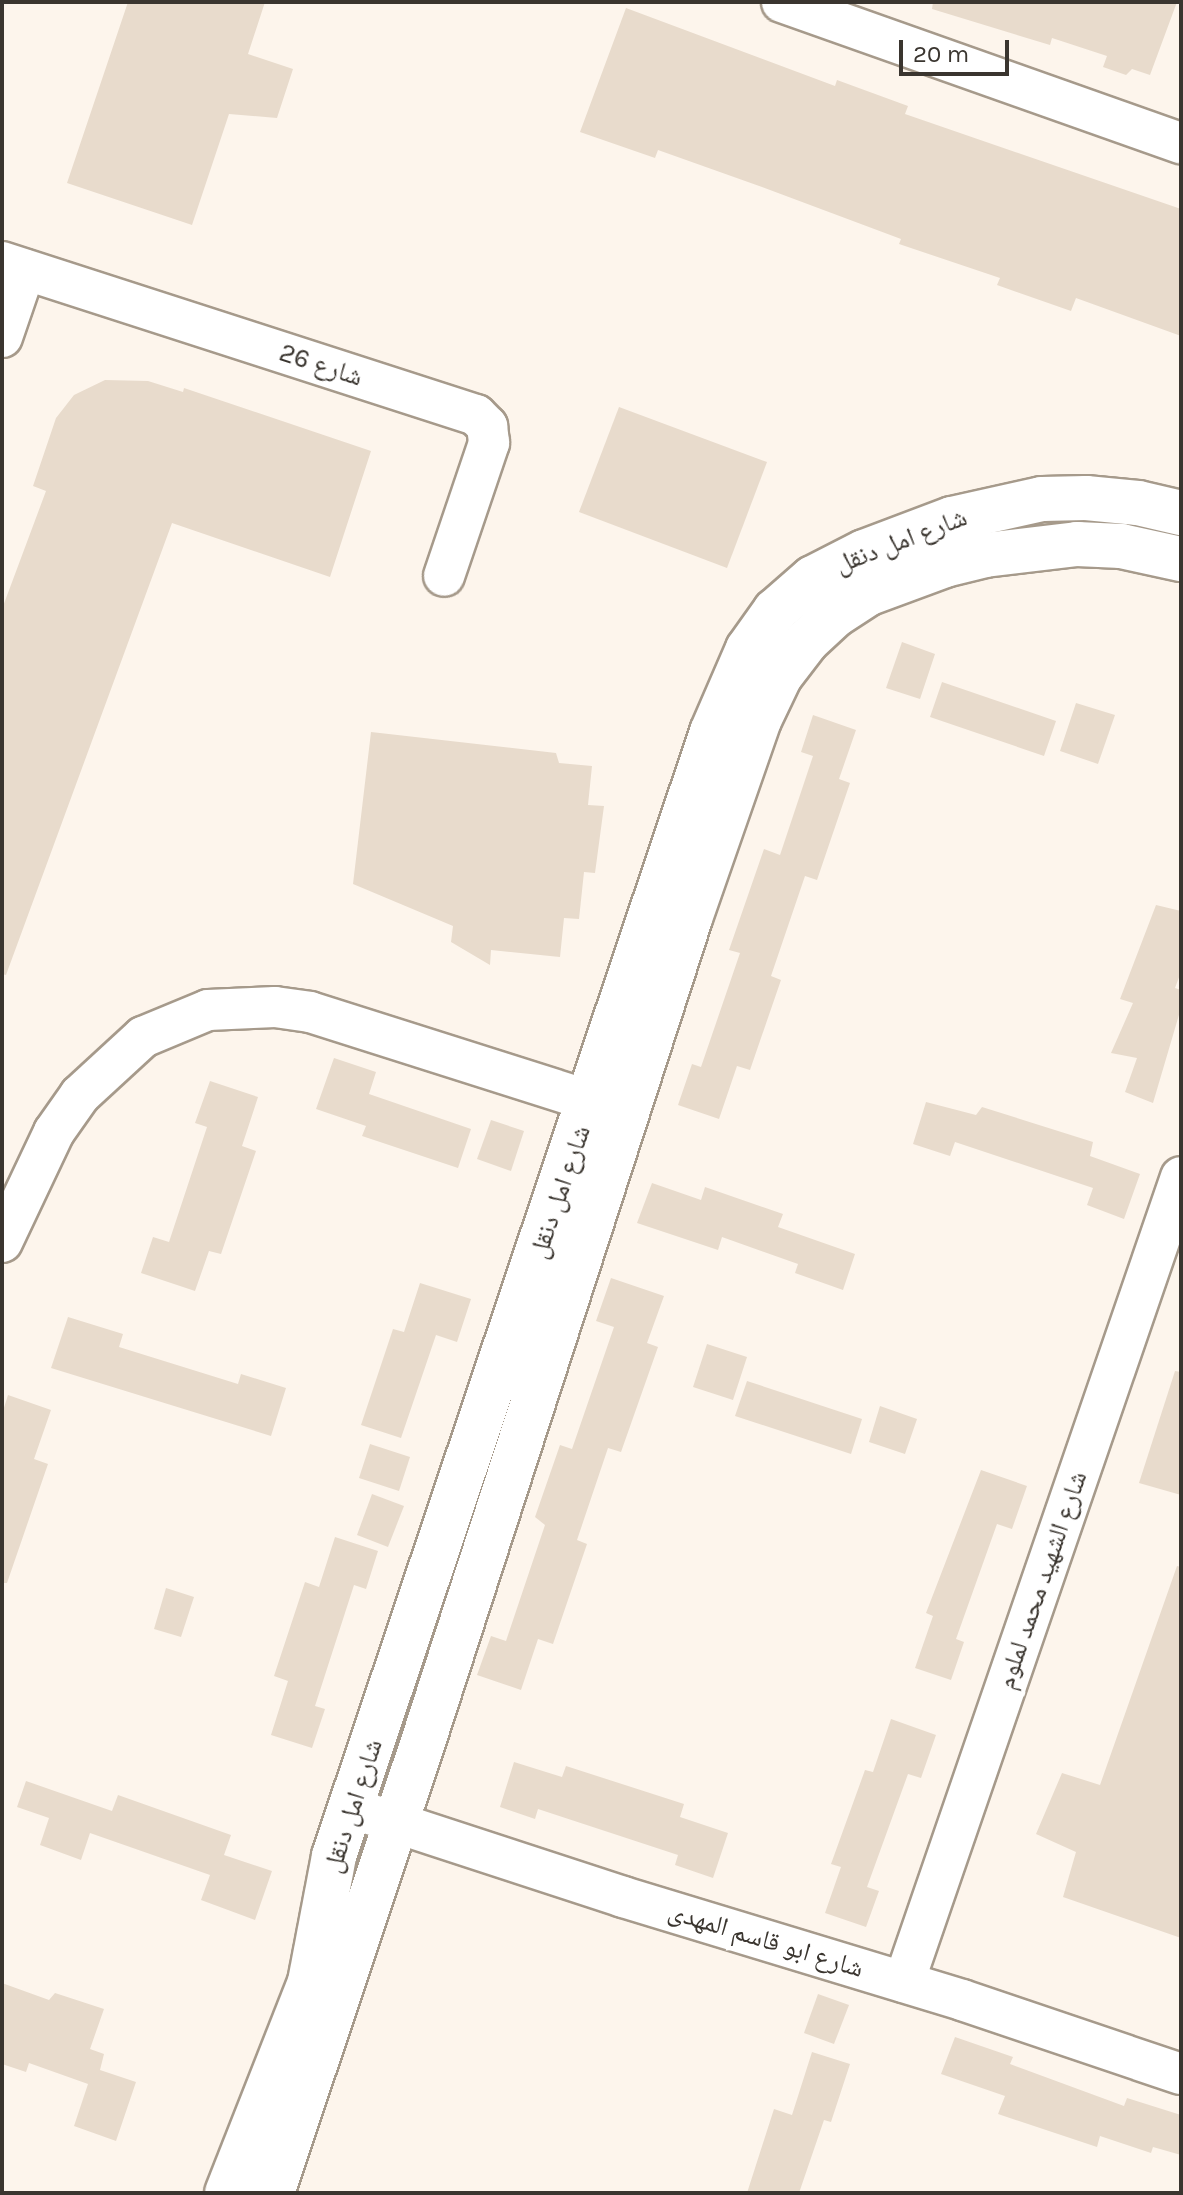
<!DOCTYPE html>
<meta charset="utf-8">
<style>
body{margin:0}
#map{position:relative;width:1183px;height:2195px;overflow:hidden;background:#fdf5ec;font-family:Karla,"Noto Naskh Arabic",sans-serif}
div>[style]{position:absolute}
.building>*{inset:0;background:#e8dbcc}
.roads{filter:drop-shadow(2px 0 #a69a8b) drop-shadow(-2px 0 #a69a8b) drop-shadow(0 2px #a69a8b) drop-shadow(0 -2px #a69a8b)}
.minor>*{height:40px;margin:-20px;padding:0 20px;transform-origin:20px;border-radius:20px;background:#fff}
.tertiary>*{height:44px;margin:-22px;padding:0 22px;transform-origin:22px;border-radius:22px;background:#fff}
span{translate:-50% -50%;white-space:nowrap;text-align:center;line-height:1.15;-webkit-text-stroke:8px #fff;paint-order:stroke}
.street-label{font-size:26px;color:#3a352f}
.frame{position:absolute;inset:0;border:4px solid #3a352f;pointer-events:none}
.scale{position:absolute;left:899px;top:40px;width:110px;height:36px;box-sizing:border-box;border:4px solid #3a352f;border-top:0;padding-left:10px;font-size:24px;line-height:28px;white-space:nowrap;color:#3a352f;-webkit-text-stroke:6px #fff;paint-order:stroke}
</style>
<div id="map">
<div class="building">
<i style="clip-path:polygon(128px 2px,265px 2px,248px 54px,293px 69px,277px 118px,229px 114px,192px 225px,67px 183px)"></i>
<i style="clip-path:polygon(933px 2px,1177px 2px,1150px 75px,1132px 69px,1126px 75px,1103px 67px,1107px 56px,1052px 38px,1050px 45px,932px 9px)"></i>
<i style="clip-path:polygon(626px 8px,835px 86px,837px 80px,908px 106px,905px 114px,1181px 209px,1181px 336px,1076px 298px,1071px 311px,997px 285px,1000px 278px,899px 244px,901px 239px,762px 187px,658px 150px,655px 158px,580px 132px)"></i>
<i style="clip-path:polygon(105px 380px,148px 381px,183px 392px,184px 388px,371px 451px,330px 577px,172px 523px,6px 975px,2px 974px,2px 609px,46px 491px,33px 486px,56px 418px,74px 395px)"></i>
<i style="clip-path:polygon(619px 407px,767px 462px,727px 568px,579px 512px)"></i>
<i style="clip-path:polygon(902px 642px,935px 654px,920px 699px,886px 688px)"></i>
<i style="clip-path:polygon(942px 682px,1056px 721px,1044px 756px,930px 717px)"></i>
<i style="clip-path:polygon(1076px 703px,1115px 715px,1098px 764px,1060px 751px)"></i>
<i style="clip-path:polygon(813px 715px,856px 730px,839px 779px,850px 783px,817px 880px,805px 876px,771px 976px,781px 980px,750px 1070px,737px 1066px,719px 1119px,678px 1105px,692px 1064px,701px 1067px,740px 953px,729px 950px,764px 849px,780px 855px,813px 756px,801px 752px)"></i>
<i style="clip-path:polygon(371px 732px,556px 753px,559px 763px,592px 766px,588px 805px,604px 806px,595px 873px,584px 872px,579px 919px,564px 918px,560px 957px,491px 950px,490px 965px,451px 942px,453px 926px,353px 884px)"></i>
<i style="clip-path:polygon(1156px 905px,1181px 911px,1181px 972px,1175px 988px,1181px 990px,1181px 1008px,1153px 1103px,1125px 1092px,1137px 1058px,1111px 1053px,1133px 1003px,1120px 999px)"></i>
<i style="clip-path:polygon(334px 1058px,376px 1072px,369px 1094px,471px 1129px,458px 1168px,362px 1136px,366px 1126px,316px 1109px)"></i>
<i style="clip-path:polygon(210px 1081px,258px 1097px,242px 1146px,256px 1151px,221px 1254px,209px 1251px,195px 1291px,141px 1273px,153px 1237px,169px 1242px,207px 1127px,195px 1123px)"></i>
<i style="clip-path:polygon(926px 1102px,976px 1115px,982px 1107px,1093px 1142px,1090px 1156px,1140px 1174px,1124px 1219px,1087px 1205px,1093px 1188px,955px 1142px,950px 1156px,913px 1144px)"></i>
<i style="clip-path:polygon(491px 1120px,524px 1131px,511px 1171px,477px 1159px)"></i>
<i style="clip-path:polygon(652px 1183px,701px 1200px,705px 1187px,783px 1214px,778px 1227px,855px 1254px,843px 1290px,795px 1273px,798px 1264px,722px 1237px,718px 1250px,637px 1223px)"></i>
<i style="clip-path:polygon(611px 1278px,664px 1296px,647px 1343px,658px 1347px,621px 1452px,608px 1448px,577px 1540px,587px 1544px,553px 1644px,538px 1639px,521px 1690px,477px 1675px,491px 1636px,506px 1641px,545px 1525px,535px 1517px,560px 1445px,572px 1449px,614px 1327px,596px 1321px)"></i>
<i style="clip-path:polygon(420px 1283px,471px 1299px,457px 1342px,436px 1335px,401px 1438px,361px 1425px,393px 1329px,404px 1332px)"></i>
<i style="clip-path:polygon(68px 1317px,123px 1334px,119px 1347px,238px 1384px,241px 1374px,286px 1388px,271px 1436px,51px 1368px)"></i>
<i style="clip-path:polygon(707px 1344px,747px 1357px,733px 1400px,693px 1387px)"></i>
<i style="clip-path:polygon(1175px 1371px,1181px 1372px,1181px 1495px,1139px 1483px)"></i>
<i style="clip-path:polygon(747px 1381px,862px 1419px,851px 1454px,735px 1416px)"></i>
<i style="clip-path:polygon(8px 1395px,51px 1410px,34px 1459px,48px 1464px,7px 1583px,2px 1583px,2px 1414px)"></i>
<i style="clip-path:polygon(880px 1406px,917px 1419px,905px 1454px,869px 1442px)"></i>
<i style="clip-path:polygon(370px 1444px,410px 1457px,399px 1491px,359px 1478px)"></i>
<i style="clip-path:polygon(981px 1470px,1027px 1486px,1012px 1529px,997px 1524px,956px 1639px,964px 1642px,951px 1680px,915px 1668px,933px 1616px,926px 1613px)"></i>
<i style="clip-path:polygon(372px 1494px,404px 1506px,388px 1547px,357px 1535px)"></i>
<i style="clip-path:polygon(335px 1537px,378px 1551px,366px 1589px,354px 1585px,315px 1706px,325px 1709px,312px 1748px,271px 1735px,288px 1681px,274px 1676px,305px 1582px,319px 1587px)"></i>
<i style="clip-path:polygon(1177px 1566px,1181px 1567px,1181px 1938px,1063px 1897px,1076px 1852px,1036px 1834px,1062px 1773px,1100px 1785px)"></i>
<i style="clip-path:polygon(166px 1588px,194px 1597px,181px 1637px,154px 1629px)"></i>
<i style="clip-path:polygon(891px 1719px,936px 1735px,921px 1778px,908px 1774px,867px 1887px,879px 1891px,866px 1927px,825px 1913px,841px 1867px,831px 1864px,865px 1770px,873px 1772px)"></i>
<i style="clip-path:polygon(514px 1762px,562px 1777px,566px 1766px,684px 1804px,680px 1817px,728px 1833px,713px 1878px,675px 1865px,678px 1855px,538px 1809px,535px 1819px,500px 1807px)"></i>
<i style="clip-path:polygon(26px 1781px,112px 1811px,118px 1795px,231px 1835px,224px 1855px,272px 1871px,255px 1920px,201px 1900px,210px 1875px,90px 1833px,81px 1860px,40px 1845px,49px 1818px,17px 1807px)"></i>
<i style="clip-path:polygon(2px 1983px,49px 2000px,55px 1993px,104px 2009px,90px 2049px,104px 2054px,100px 2070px,136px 2082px,116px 2141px,74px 2126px,88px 2084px,29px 2063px,26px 2072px,2px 2064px)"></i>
<i style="clip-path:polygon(818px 1994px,849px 2005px,834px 2044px,804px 2033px)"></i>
<i style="clip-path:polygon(955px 2037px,1013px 2057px,1010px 2064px,1124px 2106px,1127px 2098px,1181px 2115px,1181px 2155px,1153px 2147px,1151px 2153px,1100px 2136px,1097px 2147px,998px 2114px,1005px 2096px,941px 2074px)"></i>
<i style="clip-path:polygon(812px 2052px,850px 2064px,831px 2122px,824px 2120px,799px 2193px,747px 2193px,774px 2109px,792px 2115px)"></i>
</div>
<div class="roads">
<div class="minor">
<i style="left:782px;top:2px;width:423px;rotate:19.5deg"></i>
<i style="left:2px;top:262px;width:498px;rotate:17.9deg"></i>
<i style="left:476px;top:415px;width:16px;rotate:45deg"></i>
<i style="left:487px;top:426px;width:17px;rotate:83deg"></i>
<i style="left:489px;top:443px;width:140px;rotate:108.7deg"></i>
<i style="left:2px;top:337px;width:71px;rotate:-71.1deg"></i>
<i style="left:2px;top:1242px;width:122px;rotate:-64.7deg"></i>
<i style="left:54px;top:1132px;width:45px;rotate:-54.9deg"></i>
<i style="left:80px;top:1095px;width:86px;rotate:-42.6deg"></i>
<i style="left:143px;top:1037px;width:70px;rotate:-22.6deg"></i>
<i style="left:208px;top:1010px;width:67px;rotate:-2.6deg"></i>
<i style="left:275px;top:1007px;width:35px;rotate:8deg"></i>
<i style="left:310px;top:1012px;width:324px;rotate:17.6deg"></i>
<i style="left:351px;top:1808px;width:286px;rotate:18.1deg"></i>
<i style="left:623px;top:1897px;width:354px;rotate:16.9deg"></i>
<i style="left:962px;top:2000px;width:231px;rotate:18.7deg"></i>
<i style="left:904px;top:1982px;width:851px;rotate:-71.01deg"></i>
</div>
<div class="tertiary">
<i style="left:227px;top:2193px;width:227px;rotate:-68.5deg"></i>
<i style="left:310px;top:1982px;width:128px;rotate:-79.2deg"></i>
<i style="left:334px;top:1856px;width:1186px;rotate:-71.41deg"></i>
<i style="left:712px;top:732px;width:90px;rotate:-66.6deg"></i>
<i style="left:748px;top:649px;width:47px;rotate:-54.6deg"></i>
<i style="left:775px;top:611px;width:50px;rotate:-41deg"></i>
<i style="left:813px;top:578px;width:57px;rotate:-27deg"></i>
<i style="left:864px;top:552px;width:94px;rotate:-20.6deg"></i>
<i style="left:952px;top:519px;width:92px;rotate:-12.5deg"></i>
<i style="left:1042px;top:499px;width:44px;rotate:-1.3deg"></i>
<i style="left:1086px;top:498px;width:52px;rotate:5.5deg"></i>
<i style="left:1138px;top:503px;width:44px;rotate:13.1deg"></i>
<i style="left:272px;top:2193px;width:472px;rotate:-71.5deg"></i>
<i style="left:422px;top:1745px;width:869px;rotate:-72.04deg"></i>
<i style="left:690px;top:918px;width:210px;rotate:-70.8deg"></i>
<i style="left:759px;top:720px;width:49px;rotate:-64.5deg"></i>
<i style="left:780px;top:676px;width:44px;rotate:-52.4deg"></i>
<i style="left:807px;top:641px;width:38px;rotate:-43deg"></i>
<i style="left:835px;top:615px;width:38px;rotate:-33deg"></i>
<i style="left:867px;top:594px;width:83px;rotate:-20.4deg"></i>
<i style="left:945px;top:565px;width:41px;rotate:-14deg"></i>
<i style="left:985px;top:555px;width:93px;rotate:-6.8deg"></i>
<i style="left:1077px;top:544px;width:44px;rotate:2.6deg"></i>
<i style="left:1121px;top:546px;width:61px;rotate:12.2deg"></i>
</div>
</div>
<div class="street-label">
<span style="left:321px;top:365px;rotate:18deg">شارع 26</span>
<span style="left:901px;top:541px;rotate:-21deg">شارع امل دنقل</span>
<span style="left:560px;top:1192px;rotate:-71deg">شارع امل دنقل</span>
<span style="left:1042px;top:1580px;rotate:-71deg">شارع الشهيد محمد لملوم</span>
<span style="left:353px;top:1806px;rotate:-72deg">شارع امل دنقل</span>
<span style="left:766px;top:1940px;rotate:17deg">شارع ابو قاسم المهدى</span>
</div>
<div class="frame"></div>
<div class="scale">20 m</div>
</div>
